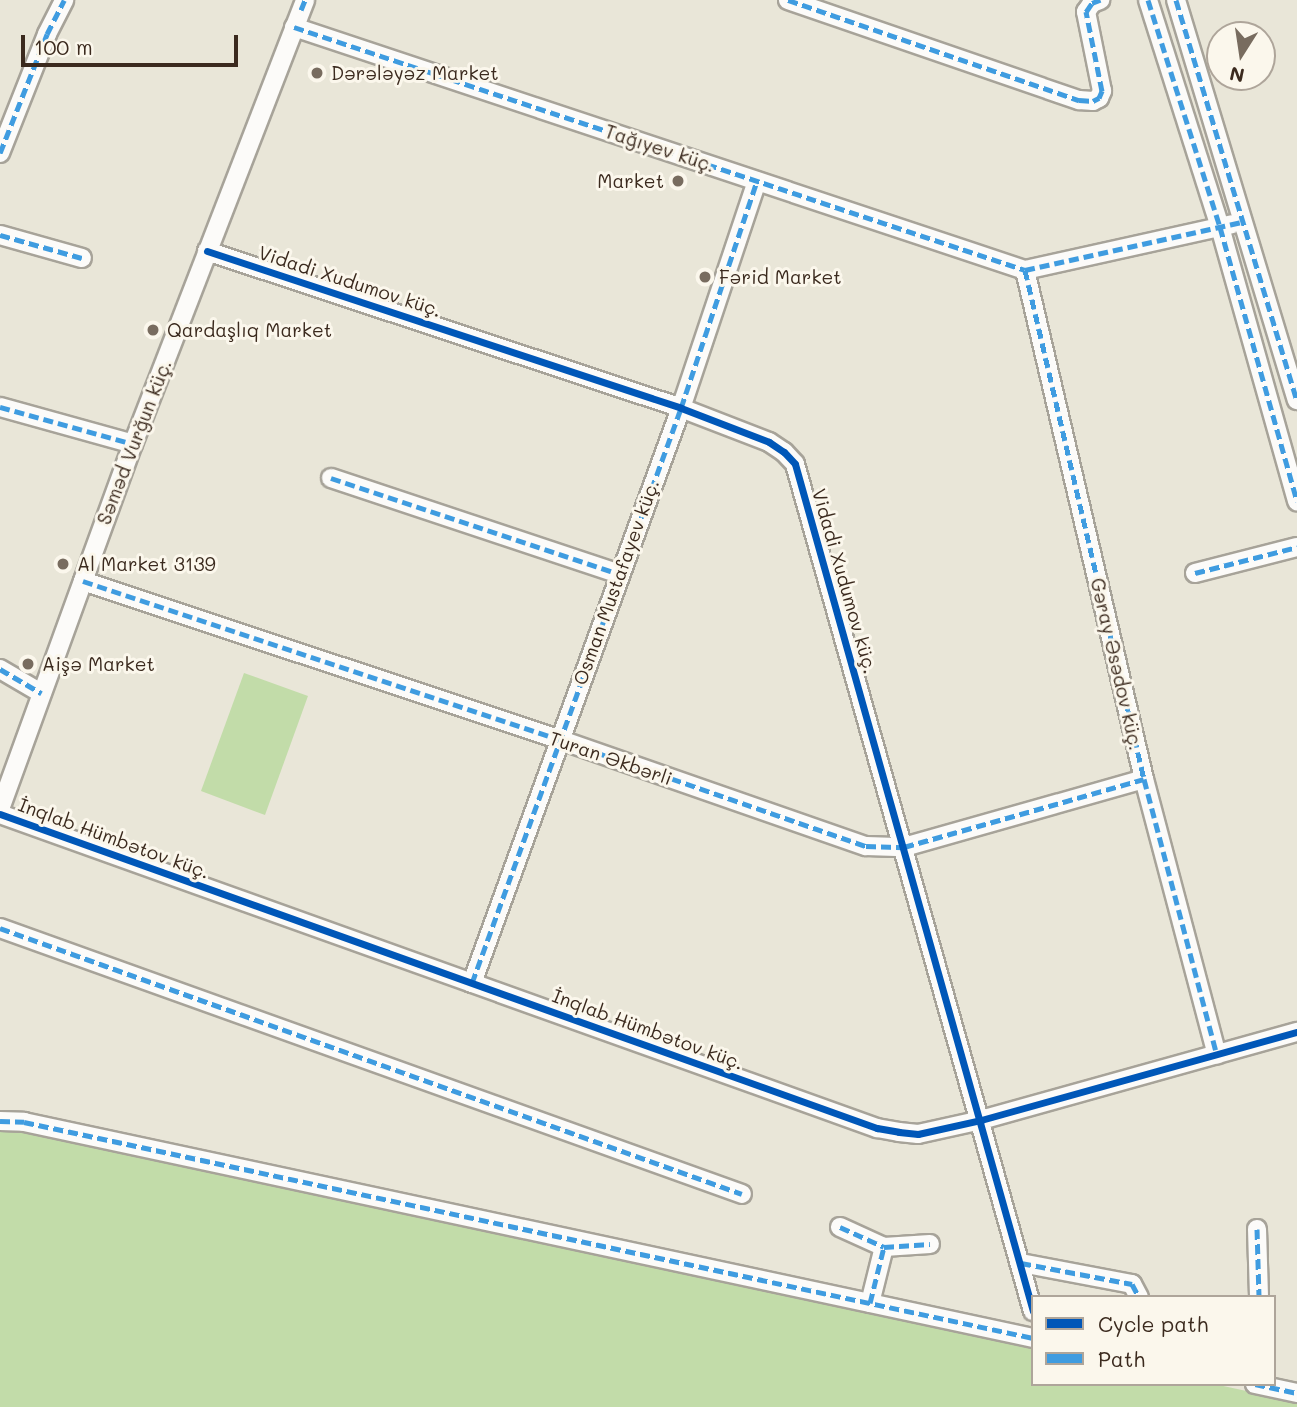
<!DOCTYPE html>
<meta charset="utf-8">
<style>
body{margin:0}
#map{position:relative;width:1297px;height:1407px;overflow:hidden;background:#e9e6d8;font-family:Mali,sans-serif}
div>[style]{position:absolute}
.green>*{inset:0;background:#c2dca9}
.roads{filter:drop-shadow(2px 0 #a7a399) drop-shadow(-2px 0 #a7a399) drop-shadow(0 2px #a7a399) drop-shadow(0 -2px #a7a399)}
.street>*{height:18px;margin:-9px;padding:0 9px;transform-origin:9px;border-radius:9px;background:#fcfbf9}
.quiet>*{height:5px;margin-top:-2.5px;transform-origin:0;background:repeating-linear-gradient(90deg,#3f9ce0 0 10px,transparent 0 15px)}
.cycleway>*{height:7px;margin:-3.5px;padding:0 3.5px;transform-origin:3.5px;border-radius:3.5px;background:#0057b8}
.dots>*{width:19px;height:19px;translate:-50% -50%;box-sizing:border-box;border:4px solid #fbf7ec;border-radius:50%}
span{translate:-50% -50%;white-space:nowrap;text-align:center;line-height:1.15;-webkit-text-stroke:6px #fbf7ec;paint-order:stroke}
.poi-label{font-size:19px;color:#3b2a1e}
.left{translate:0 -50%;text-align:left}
.right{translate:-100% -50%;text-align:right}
.street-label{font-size:19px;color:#3b2a1e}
.legend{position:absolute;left:1031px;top:1295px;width:245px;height:91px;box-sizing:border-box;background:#fbf7ec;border:2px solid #aea59a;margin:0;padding:9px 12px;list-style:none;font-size:21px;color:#3b2a1e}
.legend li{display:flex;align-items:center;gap:14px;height:35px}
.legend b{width:35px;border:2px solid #aea59a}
.north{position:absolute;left:1206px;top:21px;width:70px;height:70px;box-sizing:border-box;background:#fbf7ec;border:2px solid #aea59a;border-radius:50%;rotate:192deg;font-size:19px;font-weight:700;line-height:28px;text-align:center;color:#3b2a1e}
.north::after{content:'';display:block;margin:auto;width:24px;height:32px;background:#786c5f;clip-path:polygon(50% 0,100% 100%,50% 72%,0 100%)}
.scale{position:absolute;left:21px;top:35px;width:217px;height:32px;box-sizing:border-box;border:4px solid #3b2a1e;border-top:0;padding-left:9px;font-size:21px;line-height:24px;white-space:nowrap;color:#3b2a1e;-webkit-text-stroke:5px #fbf7ec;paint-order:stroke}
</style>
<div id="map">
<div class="green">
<i style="clip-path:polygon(244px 673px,308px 696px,265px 815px,201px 791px)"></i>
<i style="clip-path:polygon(12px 1128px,1033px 1346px,1033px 1384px,1214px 1384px,1297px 1402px,1297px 1407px,0 1407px,0 1132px)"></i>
</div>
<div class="roads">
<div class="street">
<i style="left:788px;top:0;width:308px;rotate:19deg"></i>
<i style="left:1079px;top:100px;width:14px;rotate:4deg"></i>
<i style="left:1093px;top:101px;width:7px;rotate:-27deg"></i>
<i style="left:1099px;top:98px;width:8px;rotate:-67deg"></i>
<i style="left:1102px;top:91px;width:81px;rotate:-101.4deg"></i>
<i style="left:1086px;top:12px;width:11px;rotate:-56deg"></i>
<i style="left:1092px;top:3px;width:9px;rotate:-21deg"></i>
<i style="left:1148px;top:0;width:238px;rotate:72.4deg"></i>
<i style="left:1220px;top:227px;width:285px;rotate:74.3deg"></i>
<i style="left:1176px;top:0;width:418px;rotate:73.2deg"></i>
<i style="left:294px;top:27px;width:770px;rotate:18.39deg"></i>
<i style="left:0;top:153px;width:128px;rotate:-68.4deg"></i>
<i style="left:47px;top:34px;width:38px;rotate:-63deg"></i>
<i style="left:0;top:235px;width:85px;rotate:15.7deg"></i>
<i style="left:207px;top:251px;width:499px;rotate:18.3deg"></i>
<i style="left:681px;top:408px;width:94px;rotate:21.1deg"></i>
<i style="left:769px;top:442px;width:18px;rotate:34deg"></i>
<i style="left:784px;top:452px;width:16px;rotate:47deg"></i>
<i style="left:795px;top:464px;width:880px;rotate:74.31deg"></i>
<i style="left:1025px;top:270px;width:523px;rotate:76.84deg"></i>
<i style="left:1144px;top:779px;width:285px;rotate:75.2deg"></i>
<i style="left:1025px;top:270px;width:212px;rotate:-12.5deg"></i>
<i style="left:0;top:407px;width:138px;rotate:15.5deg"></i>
<i style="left:331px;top:478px;width:305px;rotate:18.4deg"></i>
<i style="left:1195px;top:573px;width:105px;rotate:-14.3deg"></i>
<i style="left:83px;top:581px;width:501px;rotate:18.4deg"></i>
<i style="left:558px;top:739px;width:326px;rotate:19.2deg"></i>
<i style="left:866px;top:846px;width:38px;rotate:2deg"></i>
<i style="left:904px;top:847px;width:249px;rotate:-15.8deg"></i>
<i style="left:0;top:669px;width:48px;rotate:30.3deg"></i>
<i style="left:0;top:809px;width:388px;rotate:-70deg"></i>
<i style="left:133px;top:444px;width:476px;rotate:-68.8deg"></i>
<i style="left:0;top:814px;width:932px;rotate:19.7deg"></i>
<i style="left:877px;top:1128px;width:22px;rotate:10deg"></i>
<i style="left:899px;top:1132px;width:19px;rotate:6deg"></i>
<i style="left:918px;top:1134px;width:65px;rotate:-12.5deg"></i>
<i style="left:981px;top:1120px;width:328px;rotate:-15.6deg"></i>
<i style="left:0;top:928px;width:788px;rotate:19.72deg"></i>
<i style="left:472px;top:983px;width:612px;rotate:-70.02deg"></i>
<i style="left:681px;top:408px;width:239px;rotate:-71.5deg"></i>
<i style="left:0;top:1121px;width:24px;rotate:2deg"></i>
<i style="left:24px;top:1122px;width:1032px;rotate:12.08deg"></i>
<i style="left:840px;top:1227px;width:48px;rotate:24.4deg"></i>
<i style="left:884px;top:1247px;width:46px;rotate:-3.7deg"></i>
<i style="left:1257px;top:1229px;width:68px;rotate:88.3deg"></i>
<i style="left:1021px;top:1263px;width:113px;rotate:10.7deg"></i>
<i style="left:1132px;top:1284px;width:15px;rotate:62deg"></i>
<i style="left:870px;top:1303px;width:58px;rotate:-76deg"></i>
<i style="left:1255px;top:1384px;width:43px;rotate:12.1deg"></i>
</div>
</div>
<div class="quiet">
<i style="left:788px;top:0;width:308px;rotate:19deg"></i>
<i style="left:1079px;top:100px;width:14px;rotate:4deg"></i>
<i style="left:1093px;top:101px;width:7px;rotate:-27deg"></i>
<i style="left:1099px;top:98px;width:8px;rotate:-67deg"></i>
<i style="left:1102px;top:91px;width:81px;rotate:-101.4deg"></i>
<i style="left:1086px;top:12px;width:11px;rotate:-56deg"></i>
<i style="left:1092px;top:3px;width:9px;rotate:-21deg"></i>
<i style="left:1148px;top:0;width:238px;rotate:72.4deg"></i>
<i style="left:1220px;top:227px;width:285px;rotate:74.3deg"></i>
<i style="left:1176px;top:0;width:418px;rotate:73.2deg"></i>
<i style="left:301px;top:10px;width:11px;rotate:-68deg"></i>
<i style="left:294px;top:27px;width:770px;rotate:18.39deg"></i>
<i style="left:0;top:153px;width:128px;rotate:-68.4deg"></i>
<i style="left:47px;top:34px;width:38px;rotate:-63deg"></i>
<i style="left:0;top:235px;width:85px;rotate:15.7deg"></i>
<i style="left:1025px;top:270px;width:523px;rotate:76.84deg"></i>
<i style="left:1144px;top:779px;width:285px;rotate:75.2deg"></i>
<i style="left:1025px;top:270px;width:222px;rotate:-12.5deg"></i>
<i style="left:0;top:407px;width:138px;rotate:15.5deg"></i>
<i style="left:331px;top:478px;width:305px;rotate:18.4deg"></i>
<i style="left:1195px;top:573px;width:105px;rotate:-14.3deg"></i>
<i style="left:83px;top:581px;width:501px;rotate:18.4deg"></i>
<i style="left:558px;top:739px;width:326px;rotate:19.2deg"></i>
<i style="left:866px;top:846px;width:38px;rotate:2deg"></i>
<i style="left:904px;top:847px;width:249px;rotate:-15.8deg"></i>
<i style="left:0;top:669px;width:48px;rotate:30.3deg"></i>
<i style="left:0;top:928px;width:788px;rotate:19.72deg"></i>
<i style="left:472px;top:983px;width:612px;rotate:-70.02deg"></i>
<i style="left:681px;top:408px;width:239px;rotate:-71.5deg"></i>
<i style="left:0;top:1121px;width:24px;rotate:2deg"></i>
<i style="left:24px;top:1122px;width:1032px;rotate:12.08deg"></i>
<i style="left:840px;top:1227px;width:48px;rotate:24.4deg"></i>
<i style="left:884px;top:1247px;width:46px;rotate:-3.7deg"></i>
<i style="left:1257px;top:1229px;width:68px;rotate:88.3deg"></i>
<i style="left:1021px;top:1263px;width:113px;rotate:10.7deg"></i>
<i style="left:1132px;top:1284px;width:15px;rotate:62deg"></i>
<i style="left:870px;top:1303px;width:58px;rotate:-76deg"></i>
<i style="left:1255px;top:1384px;width:43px;rotate:12.1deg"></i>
</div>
<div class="cycleway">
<i style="left:207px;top:251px;width:499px;rotate:18.3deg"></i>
<i style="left:681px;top:408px;width:94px;rotate:21.1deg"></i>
<i style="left:769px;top:442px;width:18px;rotate:34deg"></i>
<i style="left:784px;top:452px;width:16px;rotate:47deg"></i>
<i style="left:795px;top:464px;width:880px;rotate:74.31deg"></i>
<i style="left:0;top:814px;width:932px;rotate:19.7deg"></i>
<i style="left:877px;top:1128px;width:22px;rotate:10deg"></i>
<i style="left:899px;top:1132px;width:19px;rotate:6deg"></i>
<i style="left:918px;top:1134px;width:65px;rotate:-12.5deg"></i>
<i style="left:981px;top:1120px;width:328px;rotate:-15.6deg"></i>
</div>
<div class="dots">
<i style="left:317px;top:73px;background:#786c5f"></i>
<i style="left:678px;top:181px;background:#786c5f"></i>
<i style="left:705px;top:277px;background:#786c5f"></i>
<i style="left:153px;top:330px;background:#786c5f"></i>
<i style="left:63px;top:564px;background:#786c5f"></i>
<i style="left:28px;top:664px;background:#786c5f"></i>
</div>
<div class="poi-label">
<span class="left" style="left:331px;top:73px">Dərələyəz Market</span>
<span class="right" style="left:664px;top:181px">Market</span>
<span class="left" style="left:719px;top:277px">Fərid Market</span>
<span class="left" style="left:167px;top:330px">Qardaşlıq Market</span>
<span class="left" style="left:77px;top:564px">Al Market 3139</span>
<span class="left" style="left:42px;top:664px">Aişə Market</span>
</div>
<div class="street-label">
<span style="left:660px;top:148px;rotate:18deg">Tağıyev küç.</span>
<span style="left:350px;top:281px;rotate:18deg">Vidadi Xudumov küç.</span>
<span style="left:134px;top:442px;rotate:-69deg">Səməd Vurğun küç.</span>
<span style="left:845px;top:581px;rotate:74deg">Vidadi Xudumov küç.</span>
<span style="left:616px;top:582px;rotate:-70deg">Osman Mustafayev küç.</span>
<span style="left:1117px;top:664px;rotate:77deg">Gəray Əsədov küç.</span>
<span style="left:611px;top:758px;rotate:19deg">Turan Əkbərli</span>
<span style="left:114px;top:838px;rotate:20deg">İnqlab Hümbətov küç.</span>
<span style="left:648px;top:1029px;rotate:20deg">İnqlab Hümbətov küç.</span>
</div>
<ul class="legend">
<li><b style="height:9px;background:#0057b8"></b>Cycle path</li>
<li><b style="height:9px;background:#3f9ce0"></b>Path</li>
</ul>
<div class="north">N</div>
<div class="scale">100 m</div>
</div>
